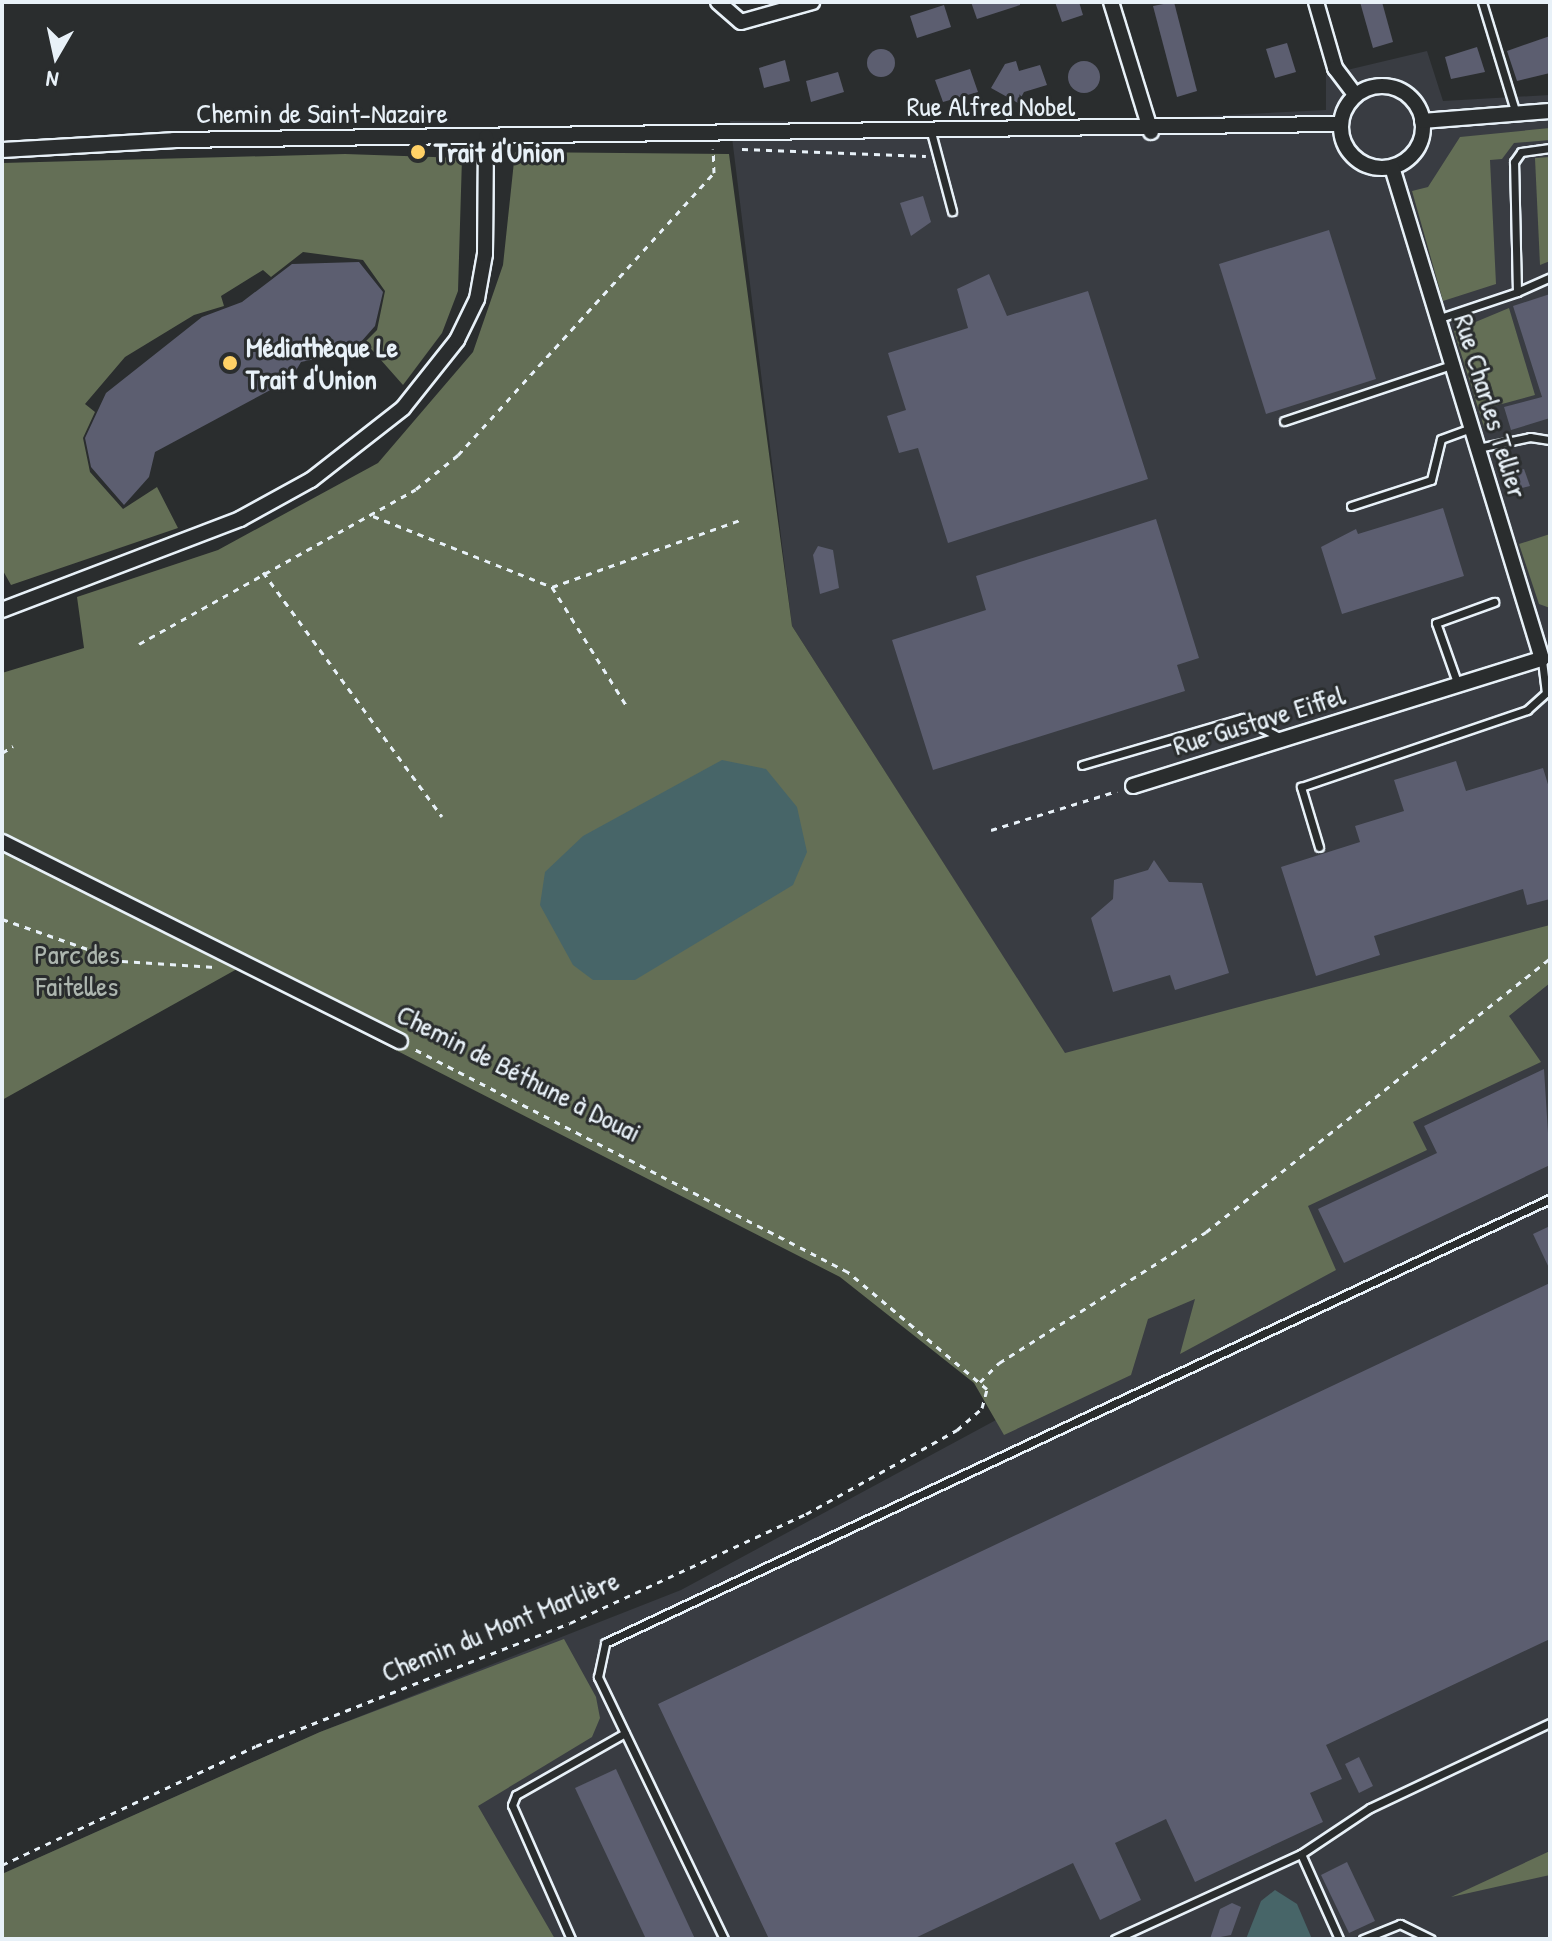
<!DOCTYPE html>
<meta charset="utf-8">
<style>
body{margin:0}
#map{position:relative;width:1552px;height:1941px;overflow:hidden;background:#2a2d2e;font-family:"Patrick Hand",sans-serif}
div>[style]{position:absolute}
.built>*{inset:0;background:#393c42}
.green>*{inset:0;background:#646f56}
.water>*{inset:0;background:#476568}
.building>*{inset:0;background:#5c5e70}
.round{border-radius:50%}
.path>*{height:3px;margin-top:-1.5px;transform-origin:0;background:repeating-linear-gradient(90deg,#e8f1f8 0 6px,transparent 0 12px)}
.roads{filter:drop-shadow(2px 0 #e8f1f8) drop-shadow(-2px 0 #e8f1f8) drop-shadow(0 2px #e8f1f8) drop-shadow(0 -2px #e8f1f8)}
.lane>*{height:7px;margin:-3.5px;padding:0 3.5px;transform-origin:3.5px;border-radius:3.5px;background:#2a2d2e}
.street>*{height:14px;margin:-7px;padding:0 7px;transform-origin:7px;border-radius:7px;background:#2a2d2e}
.street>.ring{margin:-7px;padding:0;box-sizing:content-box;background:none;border:14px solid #2a2d2e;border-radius:50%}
.dots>*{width:22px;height:22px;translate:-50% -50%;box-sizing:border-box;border:4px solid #2a2d2e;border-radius:50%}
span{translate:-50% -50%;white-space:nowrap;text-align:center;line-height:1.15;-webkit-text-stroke:6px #2a2d2e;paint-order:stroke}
.street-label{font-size:28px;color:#e8f1f8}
.poi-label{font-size:28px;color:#e8f1f8;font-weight:700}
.left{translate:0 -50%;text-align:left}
.park-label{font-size:28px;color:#adb6af}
.frame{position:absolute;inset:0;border:4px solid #e8f1f8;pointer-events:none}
.north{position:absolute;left:16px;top:16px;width:80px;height:80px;-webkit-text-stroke:6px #2a2d2e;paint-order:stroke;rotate:189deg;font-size:22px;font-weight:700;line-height:32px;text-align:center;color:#e8f1f8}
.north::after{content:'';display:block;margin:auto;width:28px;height:36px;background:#e8f1f8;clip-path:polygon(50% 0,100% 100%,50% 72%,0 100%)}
</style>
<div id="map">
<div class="built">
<i style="clip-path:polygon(1427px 51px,1443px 101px,1550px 95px,1550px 1939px,2px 1939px,2px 1874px,320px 1732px,681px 1590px,996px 1420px,1195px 1258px,792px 626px,730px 121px,1066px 123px,1326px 110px,1326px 75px)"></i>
</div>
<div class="green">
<i style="clip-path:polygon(1550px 128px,1550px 140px,1514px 143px,1502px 159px,1490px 160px,1496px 284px,1443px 301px,1412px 191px,1428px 187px,1460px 137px)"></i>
<i style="clip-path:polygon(515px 152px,729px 154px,792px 626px,1065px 1053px,1550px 925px,1550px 983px,1509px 1016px,1541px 1062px,1413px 1122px,1427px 1150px,1308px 1206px,1336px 1270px,1180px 1354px,1195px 1299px,1148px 1319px,1131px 1375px,1004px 1435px,974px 1383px,840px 1277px,237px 969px,2px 1100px,2px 673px,84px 648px,77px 597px,218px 550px,378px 463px,473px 352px,503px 265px)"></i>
<i style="clip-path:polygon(345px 154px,462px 158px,458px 291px,442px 333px,403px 385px,365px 342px,377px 330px,385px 291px,363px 260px,303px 252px,271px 277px,263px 270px,221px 296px,224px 306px,194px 315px,125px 357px,85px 404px,95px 412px,83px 438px,90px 472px,123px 509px,157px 487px,178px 528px,11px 585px,2px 569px,2px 163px)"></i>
<i style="clip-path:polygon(1550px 157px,1550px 261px,1540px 265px,1535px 158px)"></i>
<i style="clip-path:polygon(1509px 308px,1535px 395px,1491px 407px,1496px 426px,1485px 430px,1454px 331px)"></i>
<i style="clip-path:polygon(1550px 534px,1550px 608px,1539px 604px,1519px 544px)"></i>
<i style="clip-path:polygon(564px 1639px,596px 1697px,600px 1718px,592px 1737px,478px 1806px,555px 1939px,2px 1939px,2px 1874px,320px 1732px)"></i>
<i style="clip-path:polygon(1550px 1851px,1550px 1875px,1451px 1897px)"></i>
</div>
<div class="water">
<i style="clip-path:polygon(722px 760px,766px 769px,797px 807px,807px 852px,793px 885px,635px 980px,593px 980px,573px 965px,540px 905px,545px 872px,583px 836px)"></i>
<i style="clip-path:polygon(1275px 1890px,1297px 1904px,1312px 1939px,1246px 1939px,1261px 1901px)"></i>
</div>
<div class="building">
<i style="clip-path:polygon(971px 2px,1020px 2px,1020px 5px,977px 19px)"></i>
<i style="clip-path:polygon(1055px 2px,1079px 2px,1083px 15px,1062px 22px)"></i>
<i style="clip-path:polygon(1174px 2px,1197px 91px,1177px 97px,1153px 6px)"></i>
<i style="clip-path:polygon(1360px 2px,1382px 2px,1393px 42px,1373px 48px)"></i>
<i style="clip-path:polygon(944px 5px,951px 27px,917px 38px,910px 16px)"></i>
<i style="clip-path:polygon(1550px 36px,1550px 73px,1517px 81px,1507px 51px)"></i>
<i style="clip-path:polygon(1287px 43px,1296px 72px,1275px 78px,1266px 49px)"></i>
<i style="clip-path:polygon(1477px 47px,1485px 72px,1451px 79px,1445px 57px)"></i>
<i class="round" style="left:867px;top:49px;width:28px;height:28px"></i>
<i style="clip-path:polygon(785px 60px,790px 81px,764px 88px,759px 68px)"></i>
<i class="round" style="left:1068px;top:61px;width:32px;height:32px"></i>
<i style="clip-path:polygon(1016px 61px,1019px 71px,1040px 65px,1047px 85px,1024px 92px,1018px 103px,991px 88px,1005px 64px)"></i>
<i style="clip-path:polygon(970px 69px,978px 92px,943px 102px,935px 80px)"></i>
<i style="clip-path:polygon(838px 72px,844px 92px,811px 102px,806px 81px)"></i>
<i style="clip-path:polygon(923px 196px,931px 222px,911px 236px,900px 203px)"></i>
<i style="clip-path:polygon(1329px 230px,1376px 379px,1266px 414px,1219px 264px)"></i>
<i style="clip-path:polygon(359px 262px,383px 292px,375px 326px,353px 351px,301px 362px,291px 379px,155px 452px,149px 477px,124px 505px,91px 467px,85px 438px,106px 393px,202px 317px,242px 302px,292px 264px)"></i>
<i style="clip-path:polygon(989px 274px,1007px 316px,1088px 291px,1148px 479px,948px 543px,918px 448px,899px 453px,887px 416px,906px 410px,888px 353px,968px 328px,957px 289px)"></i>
<i style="clip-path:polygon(1550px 294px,1550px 418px,1511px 430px,1504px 407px,1542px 397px,1513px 306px)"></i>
<i style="clip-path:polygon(1524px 469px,1530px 486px,1518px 489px,1512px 473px)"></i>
<i style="clip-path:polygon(1443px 508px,1464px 576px,1342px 614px,1321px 547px,1356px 529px,1358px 534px)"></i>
<i style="clip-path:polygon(1156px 519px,1199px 658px,1177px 665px,1185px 691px,933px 770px,892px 640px,986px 610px,976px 576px)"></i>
<i style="clip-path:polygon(818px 546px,833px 550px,839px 588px,820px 594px,813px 555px)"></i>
<i style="clip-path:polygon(1456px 761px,1466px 791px,1543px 768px,1550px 791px,1550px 899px,1527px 905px,1523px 889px,1374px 936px,1380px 955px,1316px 976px,1281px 867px,1360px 842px,1355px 826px,1404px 811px,1394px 780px)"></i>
<i style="clip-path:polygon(1154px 860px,1169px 882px,1202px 883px,1229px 973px,1175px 990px,1170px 975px,1113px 992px,1091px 918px,1113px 899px,1114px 880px,1148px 870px)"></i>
<i style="clip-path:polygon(1544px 1069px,1550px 1165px,1344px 1263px,1318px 1209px,1437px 1153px,1424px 1126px)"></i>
<i style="clip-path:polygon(1550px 1226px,1550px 1270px,1533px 1234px)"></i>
<i style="clip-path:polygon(1550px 1283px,1550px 1639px,1326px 1745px,1342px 1779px,1310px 1793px,1323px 1822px,1195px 1882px,1166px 1819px,1115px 1843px,1141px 1900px,1100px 1920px,1073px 1863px,913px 1939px,769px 1939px,658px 1704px)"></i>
<i style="clip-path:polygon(1359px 1757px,1373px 1786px,1359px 1793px,1345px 1764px)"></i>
<i style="clip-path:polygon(616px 1769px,695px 1939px,646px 1939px,575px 1788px)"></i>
<i style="clip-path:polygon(1347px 1862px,1375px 1921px,1349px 1933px,1321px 1875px)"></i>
<i style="clip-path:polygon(1232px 1903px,1241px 1907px,1231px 1935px,1210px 1939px,1220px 1909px)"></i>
</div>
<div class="path">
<i style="left:742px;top:149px;width:184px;rotate:2.2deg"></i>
<i style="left:373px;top:516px;width:193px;rotate:21.6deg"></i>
<i style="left:552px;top:587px;width:203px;rotate:-19.6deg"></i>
<i style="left:263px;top:572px;width:303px;rotate:53.8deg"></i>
<i style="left:552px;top:587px;width:143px;rotate:57.9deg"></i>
<i style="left:139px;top:644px;width:317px;rotate:-29.2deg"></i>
<i style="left:416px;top:489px;width:54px;rotate:-39deg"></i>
<i style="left:458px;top:455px;width:381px;rotate:-47.8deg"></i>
<i style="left:714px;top:173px;width:24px;rotate:-92deg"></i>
<i style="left:2px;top:753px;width:13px;rotate:-32deg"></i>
<i style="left:991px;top:830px;width:132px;rotate:-17.2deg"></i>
<i style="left:2px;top:919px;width:127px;rotate:19.3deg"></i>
<i style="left:122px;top:961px;width:93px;rotate:3.7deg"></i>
<i style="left:980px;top:1382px;width:27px;rotate:-45deg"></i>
<i style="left:999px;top:1363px;width:245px;rotate:-32.3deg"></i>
<i style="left:1206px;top:1232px;width:440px;rotate:-38.5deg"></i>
<i style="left:2px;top:1865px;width:280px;rotate:-25.1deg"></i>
<i style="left:256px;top:1746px;width:337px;rotate:-21.4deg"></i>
<i style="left:570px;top:1623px;width:260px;rotate:-24.8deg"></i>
<i style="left:806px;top:1514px;width:173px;rotate:-29.1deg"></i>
<i style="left:957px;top:1430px;width:33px;rotate:-41deg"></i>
<i style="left:982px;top:1408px;width:20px;rotate:-75deg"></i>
<i style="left:987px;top:1389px;width:182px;rotate:-139.9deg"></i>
<i style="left:848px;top:1272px;width:488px;rotate:-152.8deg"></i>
</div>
<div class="roads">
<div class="lane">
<i style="left:1482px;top:2px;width:117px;rotate:73.1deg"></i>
<i style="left:931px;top:132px;width:82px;rotate:75.1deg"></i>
<i style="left:1517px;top:292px;width:36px;rotate:-24deg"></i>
<i style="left:1437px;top:319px;width:84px;rotate:-18.6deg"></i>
<i style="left:1517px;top:292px;width:130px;rotate:-91.3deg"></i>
<i style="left:1514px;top:162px;width:12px;rotate:-55deg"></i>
<i style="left:1521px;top:152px;width:29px;rotate:-8deg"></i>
<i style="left:1284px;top:421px;width:176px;rotate:-18.5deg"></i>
<i style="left:1478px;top:448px;width:53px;rotate:-11.9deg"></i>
<i style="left:1530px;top:437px;width:20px;rotate:9deg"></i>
<i style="left:1351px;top:506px;width:84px;rotate:-18deg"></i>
<i style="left:1431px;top:480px;width:42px;rotate:-76.3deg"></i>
<i style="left:1441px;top:439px;width:32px;rotate:-20deg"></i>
<i style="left:1458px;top:685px;width:66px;rotate:-109.5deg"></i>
<i style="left:1436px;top:623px;width:62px;rotate:-19.9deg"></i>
<i style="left:1082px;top:765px;width:168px;rotate:-16.3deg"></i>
<i style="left:1243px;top:718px;width:45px;rotate:27.7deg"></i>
<i style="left:1319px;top:847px;width:63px;rotate:-106.7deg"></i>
<i style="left:1301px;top:787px;width:239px;rotate:-18.8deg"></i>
<i style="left:1527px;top:710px;width:25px;rotate:-42deg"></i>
<i style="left:1546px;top:693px;width:33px;rotate:-97deg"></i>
<i style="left:1301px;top:1854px;width:93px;rotate:65.9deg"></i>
<i style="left:571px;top:1939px;width:146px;rotate:-113.8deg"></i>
<i style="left:512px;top:1805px;width:11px;rotate:-68deg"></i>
<i style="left:516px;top:1795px;width:125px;rotate:-29.6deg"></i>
<i style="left:724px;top:1939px;width:291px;rotate:-115.7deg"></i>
<i style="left:598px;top:1677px;width:35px;rotate:-78deg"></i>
<i style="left:605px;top:1643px;width:1044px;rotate:-25.17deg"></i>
<i style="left:1115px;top:1939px;width:205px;rotate:-24.6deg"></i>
<i style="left:1301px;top:1854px;width:83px;rotate:-33.7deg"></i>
<i style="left:1370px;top:1808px;width:199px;rotate:-25.3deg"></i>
<i style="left:1363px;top:1939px;width:40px;rotate:-22deg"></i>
<i style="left:1400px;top:1924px;width:34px;rotate:26deg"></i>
</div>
<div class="street">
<i style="left:718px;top:2px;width:30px;rotate:41deg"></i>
<i style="left:741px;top:22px;width:74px;rotate:-15.7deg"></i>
<i style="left:1111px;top:2px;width:136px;rotate:72.9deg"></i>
<i style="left:1316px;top:2px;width:69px;rotate:73.9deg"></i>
<i style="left:1335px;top:68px;width:34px;rotate:53deg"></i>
<i class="ring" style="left:1341px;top:86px;width:68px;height:68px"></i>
<i style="left:1422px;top:121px;width:128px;rotate:-4.5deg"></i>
<i style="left:2px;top:150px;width:172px;rotate:-3.3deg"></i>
<i style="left:174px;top:140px;width:1166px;rotate:-0.79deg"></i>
<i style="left:2px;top:610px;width:255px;rotate:-20.9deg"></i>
<i style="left:240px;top:519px;width:81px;rotate:-28.8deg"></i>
<i style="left:311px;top:480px;width:117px;rotate:-38deg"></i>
<i style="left:403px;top:408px;width:87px;rotate:-51.5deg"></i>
<i style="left:457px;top:340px;width:46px;rotate:-64deg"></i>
<i style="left:477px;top:299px;width:46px;rotate:-79.9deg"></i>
<i style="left:485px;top:254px;width:117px;rotate:-89.5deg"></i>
<i style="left:1133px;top:786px;width:428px;rotate:-17.3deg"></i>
<i style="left:1542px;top:659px;width:514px;rotate:-106.96deg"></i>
<i style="left:2px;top:842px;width:445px;rotate:26.6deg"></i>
</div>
</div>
<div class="dots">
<i style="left:418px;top:152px;background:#ffd166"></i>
<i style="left:230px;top:363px;background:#ffd166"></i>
</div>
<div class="street-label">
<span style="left:991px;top:106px">Rue Alfred Nobel</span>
<span style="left:322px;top:113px">Chemin de Saint-Nazaire</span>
<span style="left:1491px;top:406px;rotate:73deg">Rue Charles Tellier</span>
<span style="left:1259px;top:720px;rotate:-17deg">Rue Gustave Eiffel</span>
<span style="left:519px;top:1073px;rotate:27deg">Chemin de Béthune à Douai</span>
<span style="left:500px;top:1626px;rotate:-22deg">Chemin du Mont Marlière</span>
</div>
<div class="poi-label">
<span class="left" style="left:434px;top:152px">Trait d'Union</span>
<span class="left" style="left:246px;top:363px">Médiathèque Le<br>Trait d'Union</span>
</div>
<div class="park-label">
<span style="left:77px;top:970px">Parc des<br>Faitelles</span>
</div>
<div class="frame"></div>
<div class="north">N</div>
</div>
